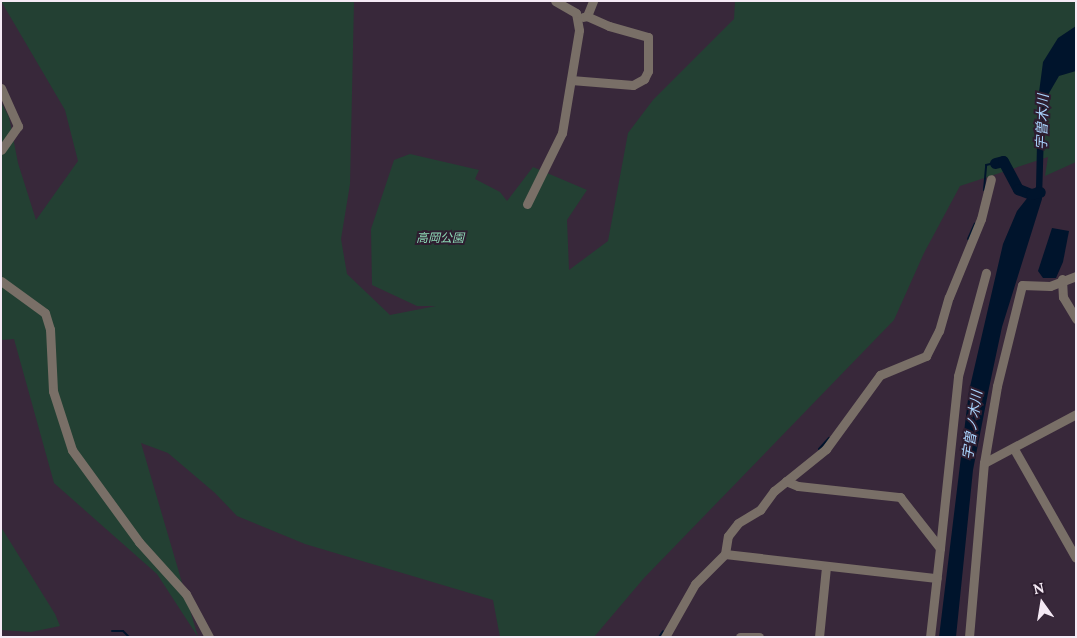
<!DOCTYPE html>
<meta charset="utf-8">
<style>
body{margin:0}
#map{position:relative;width:1077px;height:638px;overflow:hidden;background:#38283a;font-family:Lora,"Noto Sans JP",serif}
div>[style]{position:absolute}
.green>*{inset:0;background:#234033}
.water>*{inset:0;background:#00142c}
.stream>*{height:2px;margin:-1px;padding:0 1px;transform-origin:1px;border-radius:1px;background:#00142c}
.river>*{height:11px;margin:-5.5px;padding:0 5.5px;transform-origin:5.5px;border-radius:5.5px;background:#00142c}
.minor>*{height:9px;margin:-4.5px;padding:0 4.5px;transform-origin:4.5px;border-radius:4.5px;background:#796f67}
span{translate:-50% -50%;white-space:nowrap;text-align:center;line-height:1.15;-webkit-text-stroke:4px #2e1e30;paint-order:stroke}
.park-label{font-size:12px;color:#8cd8b5;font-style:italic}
.water-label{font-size:14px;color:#a9d3fc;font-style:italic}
.frame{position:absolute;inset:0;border:2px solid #f5eaf5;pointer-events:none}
.north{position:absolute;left:1017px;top:578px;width:50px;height:50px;-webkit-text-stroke:4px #2e1e30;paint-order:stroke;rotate:347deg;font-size:14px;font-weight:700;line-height:20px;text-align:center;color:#f5eaf5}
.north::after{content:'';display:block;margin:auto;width:18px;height:22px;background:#f5eaf5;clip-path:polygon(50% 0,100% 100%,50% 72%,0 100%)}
</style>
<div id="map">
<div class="green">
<i style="clip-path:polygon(1px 1px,354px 1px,350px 184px,341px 239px,347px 274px,390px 315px,436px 306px,417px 306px,372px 285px,371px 229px,394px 160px,410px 154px,479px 170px,475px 179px,500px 192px,507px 201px,533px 167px,587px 190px,567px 220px,569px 270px,608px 241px,628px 133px,653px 100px,734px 19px,735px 1px,1076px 1px,1076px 162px,1045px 176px,1048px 157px,960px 186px,924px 253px,894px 320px,644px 578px,594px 637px,500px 637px,493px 600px,305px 544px,237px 516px,215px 493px,168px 453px,141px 443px,198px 637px,157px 574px,54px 483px,14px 339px,1px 340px,1px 102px,9px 117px,18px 163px,36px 220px,78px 161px,65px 110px)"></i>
<i style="clip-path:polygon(1px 527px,55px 614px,60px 626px,31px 632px,1px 630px)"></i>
</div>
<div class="water">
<i style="clip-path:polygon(1076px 26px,1076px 71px,1059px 76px,1045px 100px,1042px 199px,1002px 327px,989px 388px,973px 470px,956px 637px,939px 637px,969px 391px,1003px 244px,1017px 211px,1036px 187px,1038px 100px,1043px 62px,1058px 38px)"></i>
<i style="clip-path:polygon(1052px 228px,1069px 231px,1063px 262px,1056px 278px,1043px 278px,1038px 271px)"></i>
</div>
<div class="stream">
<i style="left:984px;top:190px;width:25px;rotate:-85deg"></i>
<i style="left:986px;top:165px;width:9px;rotate:-13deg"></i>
<i style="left:968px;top:239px;width:17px;rotate:-66deg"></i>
<i style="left:819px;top:449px;width:15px;rotate:-48deg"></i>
<i style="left:112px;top:631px;width:11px"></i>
<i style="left:123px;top:631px;width:8px;rotate:45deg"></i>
<i style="left:659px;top:637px;width:7px;rotate:-56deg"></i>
</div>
<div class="river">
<i style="left:995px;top:163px;width:8px;rotate:-14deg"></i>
<i style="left:1003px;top:161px;width:32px;rotate:62deg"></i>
<i style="left:1018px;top:189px;width:14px;rotate:21deg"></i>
<i style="left:1031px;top:194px;width:9px;rotate:-13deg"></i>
</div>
<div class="minor">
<i style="left:583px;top:17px;width:4px;rotate:-14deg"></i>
<i style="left:587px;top:16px;width:16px;rotate:-68deg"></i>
<i style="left:571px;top:80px;width:62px;rotate:4.6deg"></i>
<i style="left:633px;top:85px;width:13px;rotate:-29deg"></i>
<i style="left:644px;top:79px;width:9px;rotate:-63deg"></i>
<i style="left:648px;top:71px;width:34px;rotate:-90deg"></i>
<i style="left:648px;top:37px;width:41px;rotate:-164.2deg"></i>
<i style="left:609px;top:26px;width:24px;rotate:-156deg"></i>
<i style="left:1px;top:88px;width:42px;rotate:65.9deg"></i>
<i style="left:18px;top:126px;width:29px;rotate:125deg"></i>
<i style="left:527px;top:204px;width:79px;rotate:-63.8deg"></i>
<i style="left:562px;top:133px;width:104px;rotate:-80.6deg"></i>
<i style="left:579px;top:30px;width:17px;rotate:-100deg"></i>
<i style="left:576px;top:13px;width:24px;rotate:-150deg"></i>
<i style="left:1062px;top:279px;width:18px;rotate:87deg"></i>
<i style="left:1063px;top:297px;width:26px;rotate:59deg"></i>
<i style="left:1px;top:281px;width:54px;rotate:36deg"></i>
<i style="left:45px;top:313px;width:17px;rotate:73deg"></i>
<i style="left:50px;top:329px;width:62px;rotate:87.2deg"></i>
<i style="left:53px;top:391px;width:62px;rotate:72.1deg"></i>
<i style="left:72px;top:450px;width:114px;rotate:53.9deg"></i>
<i style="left:139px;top:542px;width:70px;rotate:47.9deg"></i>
<i style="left:186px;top:594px;width:49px;rotate:61.9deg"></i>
<i style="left:1014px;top:449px;width:125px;rotate:60.4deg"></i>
<i style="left:984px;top:463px;width:104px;rotate:-28deg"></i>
<i style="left:786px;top:481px;width:13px;rotate:23deg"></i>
<i style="left:798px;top:486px;width:103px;rotate:6.2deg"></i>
<i style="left:900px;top:497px;width:65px;rotate:51.9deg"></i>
<i style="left:940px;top:548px;width:90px;rotate:96.4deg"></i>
<i style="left:940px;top:548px;width:173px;rotate:-84deg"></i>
<i style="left:958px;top:376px;width:107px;rotate:-74.8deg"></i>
<i style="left:725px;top:554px;width:213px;rotate:6.5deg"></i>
<i style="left:665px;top:637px;width:61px;rotate:-60.5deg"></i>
<i style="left:695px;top:584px;width:42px;rotate:-45deg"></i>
<i style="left:725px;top:554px;width:18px;rotate:-81deg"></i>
<i style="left:728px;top:536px;width:16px;rotate:-52deg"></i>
<i style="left:738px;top:523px;width:26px;rotate:-31deg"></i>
<i style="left:760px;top:510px;width:24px;rotate:-54deg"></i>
<i style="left:774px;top:491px;width:67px;rotate:-38.9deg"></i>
<i style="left:826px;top:449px;width:92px;rotate:-53.9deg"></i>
<i style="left:880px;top:375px;width:50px;rotate:-22.4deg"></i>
<i style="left:926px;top:356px;width:28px;rotate:-63deg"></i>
<i style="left:939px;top:331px;width:35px;rotate:-74deg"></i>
<i style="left:949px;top:297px;width:84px;rotate:-67.7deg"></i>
<i style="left:981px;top:219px;width:41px;rotate:-76deg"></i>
<i style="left:740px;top:637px;width:19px"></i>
<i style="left:819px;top:637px;width:70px;rotate:-84.3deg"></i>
<i style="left:969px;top:637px;width:175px;rotate:-85.1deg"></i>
<i style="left:984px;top:463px;width:78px;rotate:-80.4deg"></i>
<i style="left:997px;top:386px;width:104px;rotate:-76.1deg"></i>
<i style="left:1022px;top:285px;width:28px;rotate:2deg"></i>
<i style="left:1050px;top:286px;width:28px;rotate:-21deg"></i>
</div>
<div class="park-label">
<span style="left:440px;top:238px">高岡公園</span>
</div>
<div class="water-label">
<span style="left:1042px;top:122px;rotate:-88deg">宇曽木川</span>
<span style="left:972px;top:425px;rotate:-82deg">宇曽ノ木川</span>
</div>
<div class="frame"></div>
<div class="north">N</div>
</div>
